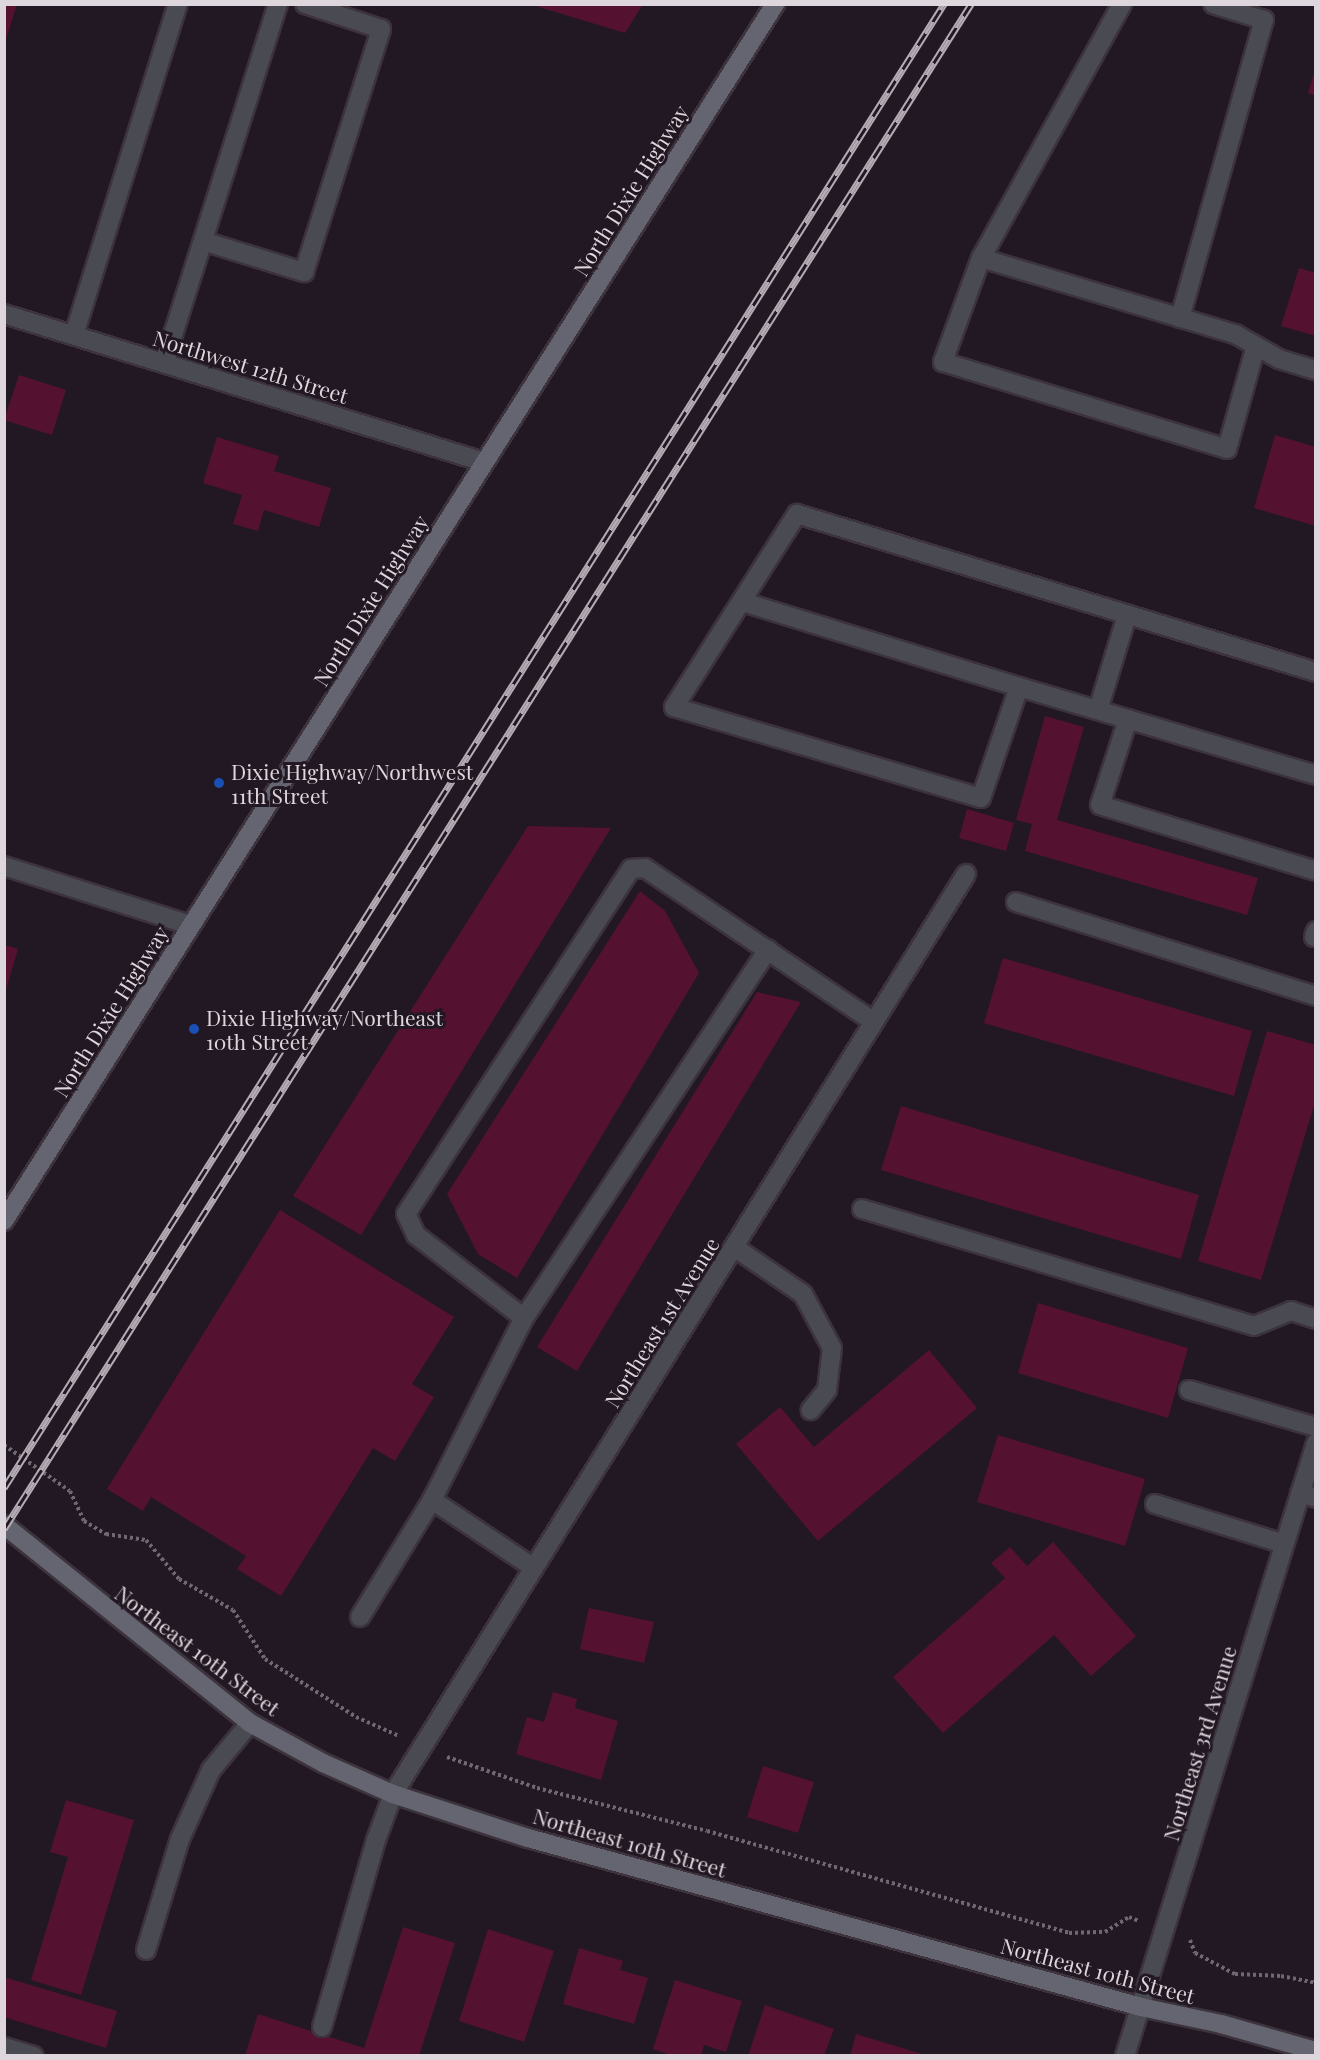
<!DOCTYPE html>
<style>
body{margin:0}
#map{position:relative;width:1320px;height:2060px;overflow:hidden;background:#221823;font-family:"Playfair Display",serif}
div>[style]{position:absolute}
.building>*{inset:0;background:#551130}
.path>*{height:4px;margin-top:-2px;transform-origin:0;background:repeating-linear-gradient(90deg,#706871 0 3px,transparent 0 6px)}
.roads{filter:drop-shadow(2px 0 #3c333d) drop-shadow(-2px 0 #3c333d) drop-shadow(0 2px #3c333d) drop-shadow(0 -2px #3c333d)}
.lane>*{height:18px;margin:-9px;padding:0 9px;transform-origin:9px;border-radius:9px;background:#4a4b52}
.street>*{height:18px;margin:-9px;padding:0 9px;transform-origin:9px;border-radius:9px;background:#4a4b52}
.secondary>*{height:18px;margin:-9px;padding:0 9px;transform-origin:9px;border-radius:9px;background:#646570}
.rail>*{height:7px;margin-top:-3.5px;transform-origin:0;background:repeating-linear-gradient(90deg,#221823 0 14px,#b4acb4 0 28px);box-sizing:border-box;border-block:2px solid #b4acb4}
.dots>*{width:16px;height:16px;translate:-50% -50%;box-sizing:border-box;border:3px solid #221823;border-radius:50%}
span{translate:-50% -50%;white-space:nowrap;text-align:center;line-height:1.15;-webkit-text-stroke:6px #221823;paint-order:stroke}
.street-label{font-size:21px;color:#ddd6dd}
.poi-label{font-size:21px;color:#ddd6dd}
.left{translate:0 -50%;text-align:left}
.frame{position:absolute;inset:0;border:6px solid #ddd6dd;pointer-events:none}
</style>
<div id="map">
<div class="building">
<i style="clip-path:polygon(4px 4px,17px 4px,5px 43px,4px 43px)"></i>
<i style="clip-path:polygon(529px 4px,643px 4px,625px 33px)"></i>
<i style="clip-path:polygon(1315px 69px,1316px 69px,1316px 96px,1308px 93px)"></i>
<i style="clip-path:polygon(1299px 268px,1316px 273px,1316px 336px,1281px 326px)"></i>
<i style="clip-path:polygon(19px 375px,66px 390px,52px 435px,4px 420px)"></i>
<i style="clip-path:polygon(1275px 435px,1316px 447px,1316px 526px,1254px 508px)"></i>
<i style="clip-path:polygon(217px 437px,279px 456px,274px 471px,331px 488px,319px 527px,264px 510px,258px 531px,233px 524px,242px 495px,203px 483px)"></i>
<i style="clip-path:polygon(1045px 716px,1084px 727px,1057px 820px,1258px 878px,1247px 915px,1025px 851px,1032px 824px,1016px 820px)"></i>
<i style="clip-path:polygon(967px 809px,1014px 823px,1006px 851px,959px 838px)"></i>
<i style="clip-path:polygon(528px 826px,611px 828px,361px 1235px,293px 1196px)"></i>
<i style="clip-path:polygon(640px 891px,665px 911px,699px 973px,517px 1278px,478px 1254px,447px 1194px)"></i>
<i style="clip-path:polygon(5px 945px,18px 949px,5px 993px)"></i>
<i style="clip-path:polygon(1003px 958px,1252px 1031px,1234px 1096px,984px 1023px)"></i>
<i style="clip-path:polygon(757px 992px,801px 1002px,577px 1371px,537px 1347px)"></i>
<i style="clip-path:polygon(1267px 1031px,1316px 1045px,1316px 1099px,1261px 1280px,1198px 1261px)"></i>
<i style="clip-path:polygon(901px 1106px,1199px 1195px,1181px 1259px,881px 1170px)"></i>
<i style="clip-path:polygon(280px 1210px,454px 1317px,412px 1384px,434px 1397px,395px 1461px,373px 1448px,281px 1596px,237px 1569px,246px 1556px,151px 1497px,143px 1511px,107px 1489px)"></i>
<i style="clip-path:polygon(1038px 1303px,1188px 1348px,1168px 1418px,1018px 1373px)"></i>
<i style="clip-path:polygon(929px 1350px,977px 1408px,818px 1541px,736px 1444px,780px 1407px,814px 1447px)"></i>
<i style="clip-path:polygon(998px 1435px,1145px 1479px,1125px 1546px,977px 1502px)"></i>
<i style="clip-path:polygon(1053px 1542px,1136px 1636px,1091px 1676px,1054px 1635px,943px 1733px,893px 1677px,1005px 1578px,991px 1563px,1010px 1547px,1027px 1566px)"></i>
<i style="clip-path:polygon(589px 1608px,654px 1622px,644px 1663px,580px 1649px)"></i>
<i style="clip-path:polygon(553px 1692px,577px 1699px,575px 1708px,618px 1721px,601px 1780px,516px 1754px,527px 1717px,544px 1722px)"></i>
<i style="clip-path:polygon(763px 1766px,814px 1782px,798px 1833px,747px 1817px)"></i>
<i style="clip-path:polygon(66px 1800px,134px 1820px,81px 1995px,31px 1980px,68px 1857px,50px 1852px)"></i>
<i style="clip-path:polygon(403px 1927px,455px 1943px,419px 2056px,245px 2056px,258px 2014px,364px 2048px)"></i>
<i style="clip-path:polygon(488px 1929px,554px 1951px,524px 2042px,459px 2021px)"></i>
<i style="clip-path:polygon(579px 1948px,623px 1961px,620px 1970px,648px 1978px,634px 2024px,563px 2004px)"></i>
<i style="clip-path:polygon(4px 1977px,117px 2011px,106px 2048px,4px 2017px)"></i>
<i style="clip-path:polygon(675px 1980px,742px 2001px,726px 2052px,704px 2045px,701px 2056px,673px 2056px,653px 2049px)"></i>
<i style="clip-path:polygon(765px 2005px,834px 2029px,824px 2056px,748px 2056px)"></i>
<i style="clip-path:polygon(856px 2034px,925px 2055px,925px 2056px,850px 2056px)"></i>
</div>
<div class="path">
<i style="left:4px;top:1445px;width:80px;rotate:34.9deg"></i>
<i style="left:70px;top:1491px;width:33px;rotate:65deg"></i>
<i style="left:84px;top:1521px;width:26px;rotate:31deg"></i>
<i style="left:106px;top:1534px;width:40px;rotate:8.5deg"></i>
<i style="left:146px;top:1540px;width:51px;rotate:49.8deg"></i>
<i style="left:179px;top:1579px;width:62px;rotate:29.9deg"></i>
<i style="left:233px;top:1610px;width:59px;rotate:56.9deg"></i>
<i style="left:265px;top:1659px;width:108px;rotate:32.5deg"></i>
<i style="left:356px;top:1717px;width:47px;rotate:23.8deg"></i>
<i style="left:447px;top:1757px;width:95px;rotate:19deg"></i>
<i style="left:537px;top:1788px;width:175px;rotate:14.2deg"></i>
<i style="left:707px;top:1831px;width:376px;rotate:15.7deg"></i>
<i style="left:1069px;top:1933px;width:36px;rotate:-2deg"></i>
<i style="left:1105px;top:1932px;width:28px;rotate:-32deg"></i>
<i style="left:1129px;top:1917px;width:11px;rotate:22deg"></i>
<i style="left:1190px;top:1940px;width:14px;rotate:69deg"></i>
<i style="left:1195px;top:1953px;width:45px;rotate:27.7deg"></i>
<i style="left:1235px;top:1974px;width:46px;rotate:2.5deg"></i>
<i style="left:1281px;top:1976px;width:36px;rotate:11deg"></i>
</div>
<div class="roads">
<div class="lane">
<i style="left:1122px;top:4px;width:291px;rotate:119deg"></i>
<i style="left:981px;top:258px;width:267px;rotate:16.7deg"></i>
<i style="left:1237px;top:335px;width:48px;rotate:29.7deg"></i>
<i style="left:1279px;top:359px;width:39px;rotate:17deg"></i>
<i style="left:203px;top:241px;width:106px;rotate:17.1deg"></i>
<i style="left:304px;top:272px;width:255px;rotate:-72.4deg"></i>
<i style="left:381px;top:29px;width:80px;rotate:-161.8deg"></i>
<i style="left:981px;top:258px;width:111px;rotate:110.1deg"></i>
<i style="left:943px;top:362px;width:297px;rotate:17deg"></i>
<i style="left:1227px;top:449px;width:107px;rotate:-74.3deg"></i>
<i style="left:1180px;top:318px;width:310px;rotate:-74.3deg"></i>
<i style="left:1264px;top:20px;width:53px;rotate:-162.6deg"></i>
<i style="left:74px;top:335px;width:347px;rotate:-72.6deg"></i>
<i style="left:164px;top:363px;width:377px;rotate:-72.4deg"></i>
<i style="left:743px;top:602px;width:289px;rotate:17.1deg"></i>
<i style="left:1019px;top:687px;width:117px;rotate:108.9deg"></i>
<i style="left:981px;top:798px;width:320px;rotate:-163.5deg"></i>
<i style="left:674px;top:707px;width:229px;rotate:-57.5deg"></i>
<i style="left:797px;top:514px;width:543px;rotate:16.93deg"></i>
<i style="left:1019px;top:687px;width:310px;rotate:16.5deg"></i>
<i style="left:1098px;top:710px;width:99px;rotate:-73deg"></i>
<i style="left:1128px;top:719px;width:90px;rotate:108deg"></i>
<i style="left:1100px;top:805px;width:226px;rotate:17deg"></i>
<i style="left:1016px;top:902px;width:314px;rotate:17.4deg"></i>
<i style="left:1314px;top:937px;width:6px;rotate:-72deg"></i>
<i style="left:862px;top:1209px;width:409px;rotate:16.6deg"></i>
<i style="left:1254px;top:1326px;width:40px;rotate:-22deg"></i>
<i style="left:1291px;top:1311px;width:26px;rotate:18deg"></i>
<i style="left:734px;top:1247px;width:83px;rotate:34.3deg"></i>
<i style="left:803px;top:1294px;width:61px;rotate:61.8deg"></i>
<i style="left:832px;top:1348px;width:42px;rotate:96.8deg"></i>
<i style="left:827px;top:1390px;width:26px;rotate:129deg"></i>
<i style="left:524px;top:1318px;width:442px;rotate:-56.5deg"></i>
<i style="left:1189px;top:1390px;width:132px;rotate:16.2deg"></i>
<i style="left:1300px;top:1493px;width:17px;rotate:17deg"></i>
<i style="left:1155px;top:1504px;width:135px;rotate:17.2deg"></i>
<i style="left:534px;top:1568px;width:123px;rotate:-146.3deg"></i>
<i style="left:432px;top:1500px;width:204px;rotate:-63.2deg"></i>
<i style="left:524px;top:1318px;width:136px;rotate:-142.5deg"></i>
<i style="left:416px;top:1235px;width:23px;rotate:-115deg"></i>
<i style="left:406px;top:1214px;width:412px;rotate:-56.9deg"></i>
<i style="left:631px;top:869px;width:14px;rotate:-4deg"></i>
<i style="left:645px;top:868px;width:276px;rotate:33.9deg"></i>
<i style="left:360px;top:1617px;width:137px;rotate:-58.4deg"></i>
<i style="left:146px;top:1950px;width:116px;rotate:-73deg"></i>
<i style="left:180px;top:1839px;width:76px;rotate:-65.8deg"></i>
<i style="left:211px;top:1770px;width:61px;rotate:-50.3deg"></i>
<i style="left:322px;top:2027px;width:195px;rotate:-73.9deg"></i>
<i style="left:376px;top:1840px;width:49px;rotate:-69.7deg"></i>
<i style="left:4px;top:2047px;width:31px;rotate:17deg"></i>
</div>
<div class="street">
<i style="left:4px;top:314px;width:502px;rotate:17.14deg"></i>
<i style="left:4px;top:866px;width:195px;rotate:17.6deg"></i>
<i style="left:393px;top:1794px;width:1084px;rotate:-58.08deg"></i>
<i style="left:1125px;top:2056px;width:642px;rotate:-72.69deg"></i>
</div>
<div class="secondary">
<i style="left:4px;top:1221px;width:1441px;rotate:-57.64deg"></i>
<i style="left:4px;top:1525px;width:316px;rotate:38.8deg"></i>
<i style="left:250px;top:1723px;width:83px;rotate:28.7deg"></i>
<i style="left:323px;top:1763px;width:77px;rotate:23.9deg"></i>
<i style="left:393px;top:1794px;width:142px;rotate:18.1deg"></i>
<i style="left:528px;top:1838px;width:636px;rotate:15.41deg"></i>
<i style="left:1141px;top:2007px;width:82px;rotate:12deg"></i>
<i style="left:1221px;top:2024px;width:99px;rotate:15.9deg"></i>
</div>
</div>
<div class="rail">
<i style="left:4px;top:1488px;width:1757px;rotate:-57.65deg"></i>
<i style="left:4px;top:1529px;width:1806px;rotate:-57.62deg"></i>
</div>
<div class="dots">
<i style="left:219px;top:783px;background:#1a4fb4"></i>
<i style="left:194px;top:1029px;background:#1a4fb4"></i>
</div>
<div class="street-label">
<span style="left:630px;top:190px;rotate:-58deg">North Dixie Highway</span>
<span style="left:251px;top:366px;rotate:17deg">Northwest 12th Street</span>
<span style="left:370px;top:600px;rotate:-58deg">North Dixie Highway</span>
<span style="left:110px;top:1011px;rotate:-58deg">North Dixie Highway</span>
<span style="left:661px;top:1322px;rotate:-58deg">Northeast 1st Avenue</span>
<span style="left:198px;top:1650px;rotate:37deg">Northeast 10th Street</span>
<span style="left:1199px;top:1743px;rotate:-73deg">Northeast 3rd Avenue</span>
<span style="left:630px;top:1842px;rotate:16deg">Northeast 10th Street</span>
<span style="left:1098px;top:1970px;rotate:15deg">Northeast 10th Street</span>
</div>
<div class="poi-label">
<span class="left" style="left:231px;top:783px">Dixie Highway/Northwest<br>11th Street</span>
<span class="left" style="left:206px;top:1029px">Dixie Highway/Northeast<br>10th Street</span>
</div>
<div class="frame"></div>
</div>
